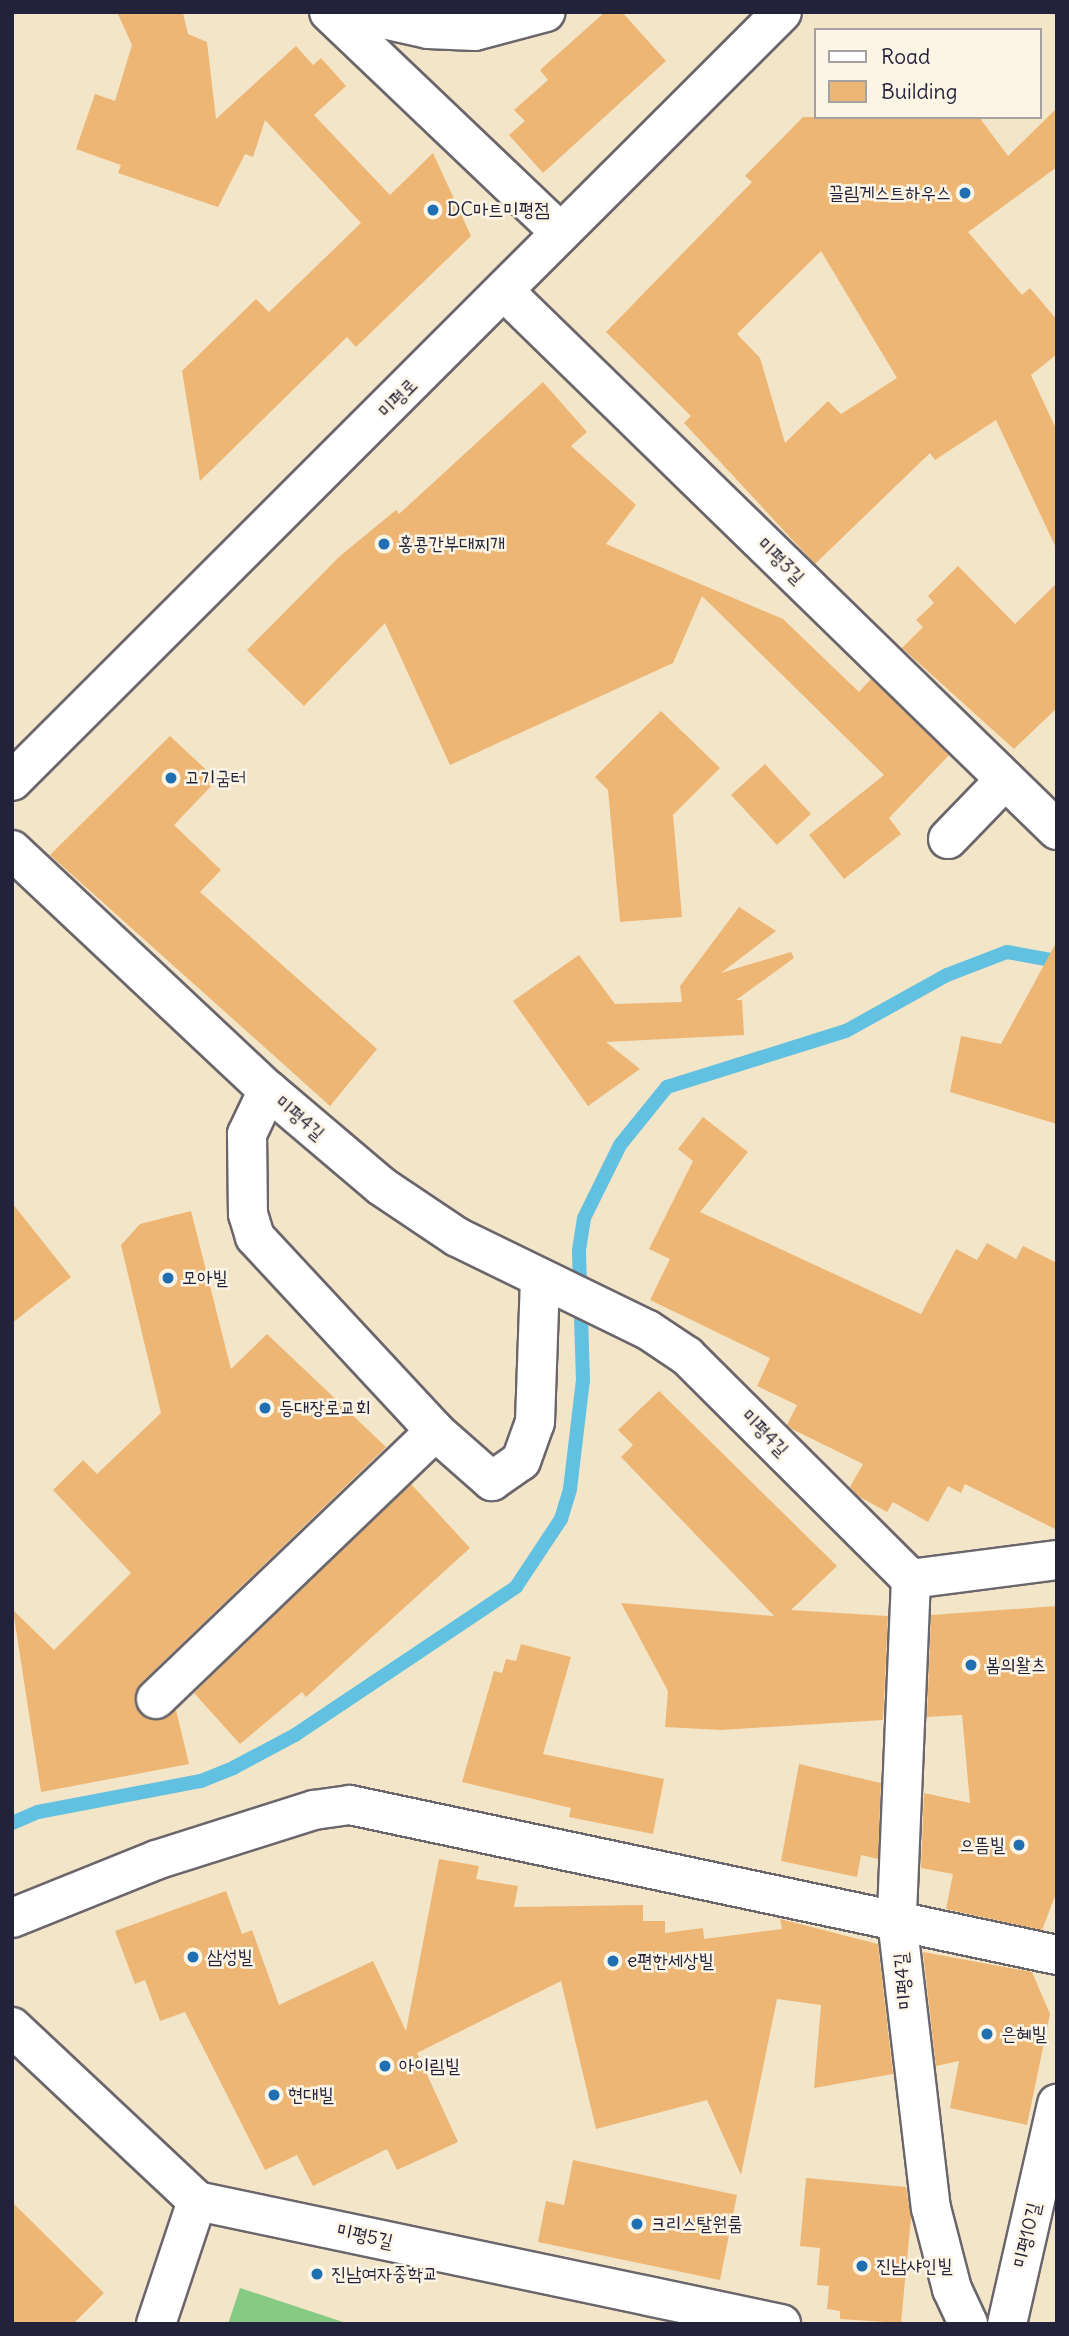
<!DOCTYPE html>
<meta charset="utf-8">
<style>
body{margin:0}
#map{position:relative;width:1069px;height:2336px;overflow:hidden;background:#f3e5c8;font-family:Delius,"Poor Story",sans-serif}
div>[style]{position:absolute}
.green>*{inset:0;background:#86ca83}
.stream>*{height:14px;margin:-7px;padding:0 7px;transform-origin:7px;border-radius:7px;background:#62c1e0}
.building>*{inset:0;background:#edb675}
.roads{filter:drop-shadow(2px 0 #6b666c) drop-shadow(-2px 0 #6b666c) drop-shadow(0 2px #6b666c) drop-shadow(0 -2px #6b666c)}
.minor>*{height:38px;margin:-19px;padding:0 19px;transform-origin:19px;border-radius:19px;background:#fff}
.dots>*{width:19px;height:19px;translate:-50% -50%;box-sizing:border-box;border:4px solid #fcf5e5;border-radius:50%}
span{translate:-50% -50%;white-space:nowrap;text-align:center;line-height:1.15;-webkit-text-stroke:5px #fcf5e5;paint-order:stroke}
.poi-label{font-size:19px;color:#22223b}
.right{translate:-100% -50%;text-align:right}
.left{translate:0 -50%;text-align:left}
.street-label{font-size:19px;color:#22223b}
.frame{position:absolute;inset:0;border:14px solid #22223b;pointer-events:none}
.legend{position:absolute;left:814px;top:28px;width:228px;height:91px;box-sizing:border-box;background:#fcf5e5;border:2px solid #a5a1a1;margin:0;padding:9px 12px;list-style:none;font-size:21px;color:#22223b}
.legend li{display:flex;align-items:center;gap:14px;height:35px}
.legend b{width:35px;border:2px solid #a5a1a1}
</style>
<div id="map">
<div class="green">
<i style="clip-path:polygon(240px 2288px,349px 2324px,228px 2324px)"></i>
</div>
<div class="stream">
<i style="left:12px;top:1823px;width:28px;rotate:-23deg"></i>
<i style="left:38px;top:1812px;width:166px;rotate:-10.8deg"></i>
<i style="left:201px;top:1781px;width:35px;rotate:-22deg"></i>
<i style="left:233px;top:1768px;width:70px;rotate:-28deg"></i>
<i style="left:295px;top:1735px;width:266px;rotate:-33.8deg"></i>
<i style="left:516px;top:1587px;width:82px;rotate:-56.5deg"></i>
<i style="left:561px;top:1519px;width:31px;rotate:-73deg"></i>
<i style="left:570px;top:1489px;width:110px;rotate:-83.2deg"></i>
<i style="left:583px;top:1380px;width:130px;rotate:-91.8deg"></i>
<i style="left:579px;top:1250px;width:32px;rotate:-81deg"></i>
<i style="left:584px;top:1218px;width:81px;rotate:-63.7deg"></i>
<i style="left:620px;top:1145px;width:75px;rotate:-51deg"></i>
<i style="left:667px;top:1087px;width:188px;rotate:-17.4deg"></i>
<i style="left:846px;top:1031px;width:115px;rotate:-29deg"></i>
<i style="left:947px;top:975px;width:64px;rotate:-21deg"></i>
<i style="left:1007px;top:952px;width:51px;rotate:10.2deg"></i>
</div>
<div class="building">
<i style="clip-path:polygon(117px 12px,183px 13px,188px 34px,207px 42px,216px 119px,296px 46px,313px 65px,321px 58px,346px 86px,314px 115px,390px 195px,433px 153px,471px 236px,356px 347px,347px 337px,200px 481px,182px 371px,256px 299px,269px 312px,361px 223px,265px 120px,253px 157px,245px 154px,218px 207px,118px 173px,121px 165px,76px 149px,95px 94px,115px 101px,132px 45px)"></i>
<i style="clip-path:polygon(605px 12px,622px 12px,666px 61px,543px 173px,509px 135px,525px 121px,514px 110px,548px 80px,540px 70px)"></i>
<i style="clip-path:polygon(evenodd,1057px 108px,1057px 167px,968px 232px,1022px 295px,1030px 288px,1057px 320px,1057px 354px,1031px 375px,1057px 431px,1057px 550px,996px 420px,935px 460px,930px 453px,815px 564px,684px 423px,691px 416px,606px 332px,752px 182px,745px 176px,803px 117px,979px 117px,1008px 156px,1057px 108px,821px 251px,897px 378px,841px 414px,828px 401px,785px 443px,760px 358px,737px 334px,821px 251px)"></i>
<i style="clip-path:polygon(543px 382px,587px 432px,571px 446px,636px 505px,606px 544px,783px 619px,859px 692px,871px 679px,949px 755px,889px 818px,901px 834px,844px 879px,809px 835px,884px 775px,702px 596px,673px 663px,450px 765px,385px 623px,304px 706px,247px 650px,340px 556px,396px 510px,399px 514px)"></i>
<i style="clip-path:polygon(958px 566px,1015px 624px,1057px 583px,1057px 708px,1014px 749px,902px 648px,923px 627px,916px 620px,934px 603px,928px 596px)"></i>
<i style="clip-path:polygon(661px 711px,720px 768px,673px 815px,682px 917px,620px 922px,608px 790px,595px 777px)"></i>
<i style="clip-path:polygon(170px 736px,217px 780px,174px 825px,221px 870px,200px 892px,377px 1049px,330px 1106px,50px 855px)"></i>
<i style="clip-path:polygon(765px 764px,811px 814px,777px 845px,731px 795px)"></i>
<i style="clip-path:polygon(739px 907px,776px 931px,721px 973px,791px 952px,794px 958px,736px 1000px,742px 1000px,744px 1035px,606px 1042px,640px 1069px,588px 1106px,513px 1001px,579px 955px,615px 1004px,682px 1002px,680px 986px)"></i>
<i style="clip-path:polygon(1057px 941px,1057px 1124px,950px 1092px,961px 1036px,1001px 1044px)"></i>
<i style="clip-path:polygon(703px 1117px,748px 1152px,700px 1212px,921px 1314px,956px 1249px,977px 1260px,987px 1243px,1016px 1259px,1023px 1246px,1057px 1263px,1057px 1530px,965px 1484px,961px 1493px,948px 1486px,928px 1522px,893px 1502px,887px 1512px,858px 1496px,850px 1487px,863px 1464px,792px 1429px,787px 1425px,797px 1405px,757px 1386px,770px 1358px,650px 1300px,670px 1259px,649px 1249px,693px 1161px,678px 1149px)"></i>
<i style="clip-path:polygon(12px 1203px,71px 1277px,12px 1323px)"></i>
<i style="clip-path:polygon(191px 1211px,231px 1369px,267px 1334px,386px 1447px,140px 1684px,135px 1704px,141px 1715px,161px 1720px,176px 1710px,189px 1764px,41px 1792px,13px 1610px,54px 1650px,131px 1573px,53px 1490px,83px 1460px,97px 1474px,161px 1413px,121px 1245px,140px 1224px)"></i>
<i style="clip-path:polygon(659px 1391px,837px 1566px,791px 1610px,888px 1616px,883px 1720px,721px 1730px,665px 1727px,668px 1691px,621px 1603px,774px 1616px,621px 1457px,633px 1445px,618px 1430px)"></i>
<i style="clip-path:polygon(411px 1484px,470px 1548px,306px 1697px,302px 1692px,240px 1744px,194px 1693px)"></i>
<i style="clip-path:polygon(1057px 1606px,1057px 1891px,1042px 1930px,946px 1909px,953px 1874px,921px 1868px,924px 1793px,970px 1803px,962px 1715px,927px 1717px,931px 1615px)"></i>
<i style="clip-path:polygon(521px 1644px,571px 1657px,543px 1754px,664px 1779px,653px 1834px,569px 1817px,571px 1808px,462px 1782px,494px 1671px,502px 1673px,506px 1659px,516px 1661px)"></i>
<i style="clip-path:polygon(799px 1764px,881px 1783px,878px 1859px,861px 1855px,857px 1877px,781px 1861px)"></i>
<i style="clip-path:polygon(439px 1859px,479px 1866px,476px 1879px,518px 1886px,514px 1907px,643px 1905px,643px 1921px,665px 1921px,665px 1933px,703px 1928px,704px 1939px,782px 1929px,780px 1919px,878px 1944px,893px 2074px,814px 2088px,821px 2005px,777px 1999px,741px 2175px,707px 2100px,596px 2129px,561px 1981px,417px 2053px,458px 2142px,397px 2170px,387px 2149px,313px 2186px,297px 2155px,265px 2170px,185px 2012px,160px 2021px,145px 1980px,135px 1984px,115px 1931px,226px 1891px,242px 1934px,252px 1930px,279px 2005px,373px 1961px,406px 2031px)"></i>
<i style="clip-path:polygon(923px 1952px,1032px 1972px,1050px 2014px,1027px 2125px,950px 2108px,959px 2061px,936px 2066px)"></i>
<i style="clip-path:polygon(573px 2160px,737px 2195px,720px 2280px,538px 2242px,546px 2201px,564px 2205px)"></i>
<i style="clip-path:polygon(806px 2178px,906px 2187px,911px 2218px,901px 2323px,840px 2319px,840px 2311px,827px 2309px,829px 2286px,817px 2285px,820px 2248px,800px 2246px)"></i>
<i style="clip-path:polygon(12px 2202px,104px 2293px,73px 2324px,12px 2324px)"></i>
</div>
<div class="roads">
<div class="minor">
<i style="left:329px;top:12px;width:320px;rotate:43.6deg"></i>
<i style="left:352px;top:12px;width:78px;rotate:12.6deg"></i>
<i style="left:428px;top:29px;width:47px;rotate:2.4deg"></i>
<i style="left:475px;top:31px;width:73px;rotate:-15deg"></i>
<i style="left:505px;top:292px;width:771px;rotate:44.26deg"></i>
<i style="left:12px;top:781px;width:1088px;rotate:-44.96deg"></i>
<i style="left:948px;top:839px;width:82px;rotate:-46deg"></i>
<i style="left:12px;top:850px;width:351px;rotate:43.2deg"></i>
<i style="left:268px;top:1090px;width:148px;rotate:40.3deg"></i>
<i style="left:381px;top:1186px;width:92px;rotate:33.9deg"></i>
<i style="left:457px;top:1237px;width:212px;rotate:26deg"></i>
<i style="left:648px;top:1330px;width:47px;rotate:33.7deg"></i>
<i style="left:687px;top:1356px;width:316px;rotate:44.9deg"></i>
<i style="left:911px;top:1579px;width:341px;rotate:92.4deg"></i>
<i style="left:897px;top:1920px;width:290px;rotate:83.3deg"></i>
<i style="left:931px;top:2208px;width:84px;rotate:75.5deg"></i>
<i style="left:952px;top:2289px;width:38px;rotate:65deg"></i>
<i style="left:268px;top:1090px;width:49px;rotate:115.5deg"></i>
<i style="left:247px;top:1134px;width:80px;rotate:89.3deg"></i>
<i style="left:248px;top:1214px;width:24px;rotate:73deg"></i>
<i style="left:255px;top:1237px;width:265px;rotate:47.1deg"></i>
<i style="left:435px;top:1431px;width:76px;rotate:41.3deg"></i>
<i style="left:492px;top:1481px;width:35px;rotate:-35deg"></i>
<i style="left:521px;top:1461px;width:41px;rotate:-70.3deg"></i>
<i style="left:535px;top:1422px;width:143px;rotate:-88deg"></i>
<i style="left:911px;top:1579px;width:147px;rotate:-7.4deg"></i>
<i style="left:156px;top:1699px;width:387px;rotate:-43.8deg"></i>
<i style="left:12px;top:1918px;width:155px;rotate:-21.9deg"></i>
<i style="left:156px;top:1860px;width:166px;rotate:-17.6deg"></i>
<i style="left:314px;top:1810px;width:36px;rotate:-8deg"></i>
<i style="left:350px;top:1805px;width:723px;rotate:11.98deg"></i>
<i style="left:12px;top:2027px;width:254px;rotate:43.2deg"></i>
<i style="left:197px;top:2201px;width:597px;rotate:11.89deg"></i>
<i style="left:156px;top:2324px;width:130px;rotate:-71.6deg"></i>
<i style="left:1007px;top:2324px;width:226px;rotate:-77.2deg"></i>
</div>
</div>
<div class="dots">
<i style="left:965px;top:193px;background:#1f6fb2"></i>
<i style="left:433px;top:210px;background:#1f6fb2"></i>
<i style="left:384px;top:544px;background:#1f6fb2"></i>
<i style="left:171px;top:778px;background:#1f6fb2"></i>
<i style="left:168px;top:1278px;background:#1f6fb2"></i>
<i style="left:265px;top:1408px;background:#1f6fb2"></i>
<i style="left:971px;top:1665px;background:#1f6fb2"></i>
<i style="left:1019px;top:1845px;background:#1f6fb2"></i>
<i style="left:193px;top:1957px;background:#1f6fb2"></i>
<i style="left:613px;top:1961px;background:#1f6fb2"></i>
<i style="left:987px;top:2034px;background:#1f6fb2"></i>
<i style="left:385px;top:2066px;background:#1f6fb2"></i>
<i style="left:274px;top:2095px;background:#1f6fb2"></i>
<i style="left:637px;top:2224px;background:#1f6fb2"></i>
<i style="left:862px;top:2266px;background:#1f6fb2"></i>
<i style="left:317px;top:2274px;background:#1f6fb2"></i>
</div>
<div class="poi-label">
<span class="right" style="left:951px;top:193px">끌림게스트하우스</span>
<span class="left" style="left:447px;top:210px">DC마트미평점</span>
<span class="left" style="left:398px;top:544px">홍콩간부대찌개</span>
<span class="left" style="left:185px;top:778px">고기굼터</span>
<span class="left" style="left:182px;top:1278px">모아빌</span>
<span class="left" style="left:279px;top:1408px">등대장로교회</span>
<span class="left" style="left:985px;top:1665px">봄의왈츠</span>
<span class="right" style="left:1005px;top:1845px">으뜸빌</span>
<span class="left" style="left:207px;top:1957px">삼성빌</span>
<span class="left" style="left:627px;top:1961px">e편한세상빌</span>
<span class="left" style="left:1001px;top:2034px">은혜빌</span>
<span class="left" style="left:399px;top:2066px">아이림빌</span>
<span class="left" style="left:288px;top:2095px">현대빌</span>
<span class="left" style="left:651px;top:2224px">크리스탈원룸</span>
<span class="left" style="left:876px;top:2266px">진남샤인빌</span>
<span class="left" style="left:331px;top:2274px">진남여자중학교</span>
</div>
<div class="street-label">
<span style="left:398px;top:398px;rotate:-45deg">미평로</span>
<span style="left:781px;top:561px;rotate:44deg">미평3길</span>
<span style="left:300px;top:1118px;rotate:40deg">미평4길</span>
<span style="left:765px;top:1433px;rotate:45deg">미평4길</span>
<span style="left:903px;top:1981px;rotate:-95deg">미평4길</span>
<span style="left:1027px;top:2235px;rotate:-77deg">미평10길</span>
<span style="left:365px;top:2236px;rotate:12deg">미평5길</span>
</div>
<div class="frame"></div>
<ul class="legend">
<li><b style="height:9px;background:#fff"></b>Road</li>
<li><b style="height:19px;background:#edb675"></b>Building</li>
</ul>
</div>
